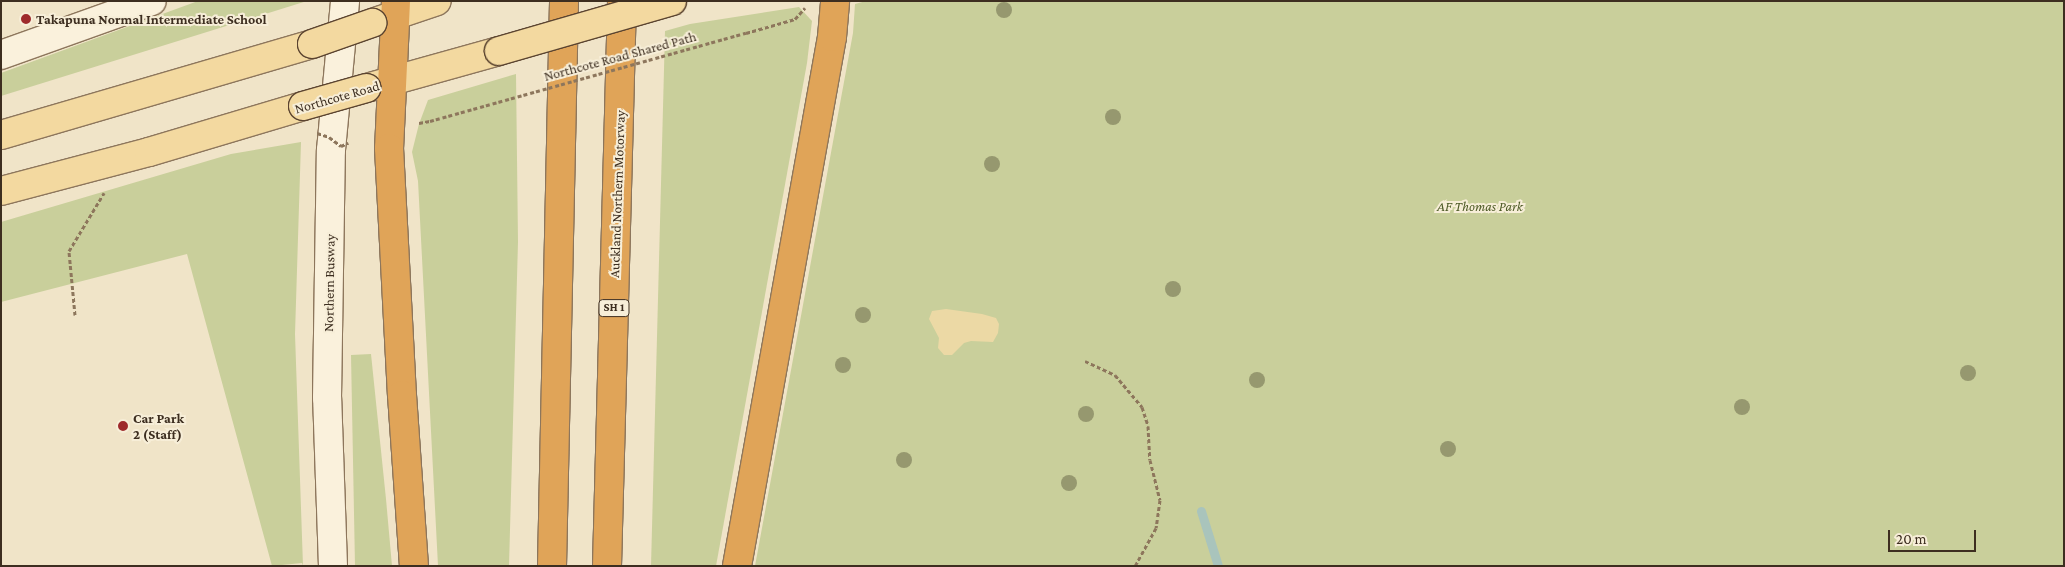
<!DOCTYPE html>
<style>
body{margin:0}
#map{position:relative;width:2065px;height:567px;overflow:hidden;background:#f0e4c8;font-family:"Crimson Pro",serif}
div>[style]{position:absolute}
.green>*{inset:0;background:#c9cf9b}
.sand>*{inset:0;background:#ecd9a5}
.stream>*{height:9px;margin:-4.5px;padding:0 4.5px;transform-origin:4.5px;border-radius:4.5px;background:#a9c4bc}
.path>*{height:3px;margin-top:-1.5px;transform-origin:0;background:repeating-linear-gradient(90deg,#8d765c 0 4px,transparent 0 6.5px)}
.roads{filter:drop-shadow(1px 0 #8d765c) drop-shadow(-1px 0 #8d765c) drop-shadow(0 1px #8d765c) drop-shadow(0 -1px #8d765c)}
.minor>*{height:28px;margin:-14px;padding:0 14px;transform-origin:14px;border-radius:14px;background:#faf1dc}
.major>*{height:28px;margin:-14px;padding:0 14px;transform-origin:14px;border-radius:14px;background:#f3d9a0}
.highway>*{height:28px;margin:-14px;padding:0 14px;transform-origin:14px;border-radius:14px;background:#e0a458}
.path-bridge>*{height:3px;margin-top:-1.5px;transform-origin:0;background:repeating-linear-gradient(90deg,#8d765c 0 4px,transparent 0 6.5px)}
.bridges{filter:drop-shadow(1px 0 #5b4430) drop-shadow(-1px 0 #5b4430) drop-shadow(0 1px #5b4430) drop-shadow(0 -1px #5b4430)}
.major-bridge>*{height:28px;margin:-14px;padding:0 14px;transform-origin:14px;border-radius:14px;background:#f3d9a0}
.trees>*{width:16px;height:16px;margin:-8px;border-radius:50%;background:#96986f}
.dots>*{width:14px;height:14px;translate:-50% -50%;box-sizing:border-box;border:2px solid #f7eed8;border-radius:50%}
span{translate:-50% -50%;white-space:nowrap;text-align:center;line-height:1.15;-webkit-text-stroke:4px #f7eed8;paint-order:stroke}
.shield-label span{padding:1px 4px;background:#f7eed8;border:1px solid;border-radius:4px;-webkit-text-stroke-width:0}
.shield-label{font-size:12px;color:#3d2e20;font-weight:700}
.poi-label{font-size:14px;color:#3d2e20;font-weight:700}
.left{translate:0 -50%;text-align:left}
.street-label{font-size:14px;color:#3d2e20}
.park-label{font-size:14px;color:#4d5a26;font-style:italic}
.frame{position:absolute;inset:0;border:2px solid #3d2e20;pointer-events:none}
.scale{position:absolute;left:1888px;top:530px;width:88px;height:22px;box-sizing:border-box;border:2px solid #3d2e20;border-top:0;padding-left:6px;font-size:15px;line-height:18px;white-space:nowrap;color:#3d2e20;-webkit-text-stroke:4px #f7eed8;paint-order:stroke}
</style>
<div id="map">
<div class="green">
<i style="clip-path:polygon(198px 1px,307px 1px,1px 96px,1px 73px)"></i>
<i style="clip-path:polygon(866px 1px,2064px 1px,2064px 566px,755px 566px,853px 33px,855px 4px)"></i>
<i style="clip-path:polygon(799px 7px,812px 21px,807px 63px,716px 566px,651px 566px,665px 31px,690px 24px)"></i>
<i style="clip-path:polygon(516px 74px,518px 242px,509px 566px,438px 566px,418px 181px,412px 152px,419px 124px,428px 100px)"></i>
<i style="clip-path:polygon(301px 142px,295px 334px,303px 566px,302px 563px,272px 566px,187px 254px,1px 302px,1px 222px,231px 154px)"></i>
<i style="clip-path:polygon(371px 354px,386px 499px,392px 566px,355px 566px,351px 355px)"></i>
</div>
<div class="sand">
<i style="clip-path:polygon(946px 309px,982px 314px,996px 318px,999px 324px,998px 333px,993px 342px,971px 341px,964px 343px,952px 355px,944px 355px,938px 348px,939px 338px,929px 319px,932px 311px)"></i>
</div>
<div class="stream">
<i style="left:1201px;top:511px;width:58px;rotate:72.8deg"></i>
</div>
<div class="path">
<i style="left:746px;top:33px;width:51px;rotate:-15.9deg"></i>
<i style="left:795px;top:19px;width:15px;rotate:-48deg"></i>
<i style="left:419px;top:123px;width:11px;rotate:-10deg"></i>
<i style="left:75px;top:315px;width:64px;rotate:-95.4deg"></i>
<i style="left:69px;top:251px;width:68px;rotate:-58.9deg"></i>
<i style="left:1085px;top:361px;width:33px;rotate:25deg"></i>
<i style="left:1115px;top:375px;width:42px;rotate:49.8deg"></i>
<i style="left:1142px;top:407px;width:20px;rotate:72deg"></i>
<i style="left:1148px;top:426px;width:34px;rotate:87deg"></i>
<i style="left:1150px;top:460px;width:41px;rotate:76deg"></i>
<i style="left:1160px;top:500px;width:28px;rotate:98deg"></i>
<i style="left:1156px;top:528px;width:43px;rotate:118.9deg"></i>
</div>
<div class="roads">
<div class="minor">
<i style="left:1px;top:55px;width:160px;rotate:-19.7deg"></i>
<i style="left:333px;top:566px;width:168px;rotate:-92deg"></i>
<i style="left:327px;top:398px;width:248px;rotate:-89.1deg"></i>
<i style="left:331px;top:150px;width:150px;rotate:-84.6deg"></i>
</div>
<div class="major">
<i style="left:375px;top:22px;width:65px;rotate:-18.7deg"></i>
<i style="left:370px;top:87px;width:134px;rotate:-15.6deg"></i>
<i style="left:1px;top:135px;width:324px;rotate:-16.3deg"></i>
<i style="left:1px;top:191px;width:153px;rotate:-14.8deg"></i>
<i style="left:149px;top:152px;width:161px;rotate:-16.6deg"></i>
</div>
<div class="highway">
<i style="left:396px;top:1px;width:147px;rotate:92.7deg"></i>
<i style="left:389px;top:148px;width:247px;rotate:87deg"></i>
<i style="left:402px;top:395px;width:171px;rotate:86deg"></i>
<i style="left:552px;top:566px;width:565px;rotate:-88.78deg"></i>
<i style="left:607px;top:566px;width:565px;rotate:-88.48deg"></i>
<i style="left:737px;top:566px;width:537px;rotate:-79.82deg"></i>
<i style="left:832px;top:37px;width:36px;rotate:-85deg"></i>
</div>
</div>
<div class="path-bridge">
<i style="left:430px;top:121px;width:328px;rotate:-15.6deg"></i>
<i style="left:317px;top:133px;width:13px;rotate:18deg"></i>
<i style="left:329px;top:137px;width:15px;rotate:37deg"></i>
<i style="left:341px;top:146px;width:8px;rotate:-23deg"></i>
</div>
<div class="bridges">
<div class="major-bridge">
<i style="left:312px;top:44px;width:64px;rotate:-19.3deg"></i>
<i style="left:499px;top:51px;width:180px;rotate:-16.1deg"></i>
<i style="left:303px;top:106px;width:66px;rotate:-15.9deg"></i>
</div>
</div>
<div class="trees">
<i style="left:1004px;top:10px"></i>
<i style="left:1113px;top:117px"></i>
<i style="left:992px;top:164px"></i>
<i style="left:1173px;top:289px"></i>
<i style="left:863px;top:315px"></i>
<i style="left:843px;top:365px"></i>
<i style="left:1968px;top:373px"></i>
<i style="left:1257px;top:380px"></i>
<i style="left:1742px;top:407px"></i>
<i style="left:1086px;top:414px"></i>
<i style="left:1448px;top:449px"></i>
<i style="left:904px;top:460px"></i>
<i style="left:1069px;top:483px"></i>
</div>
<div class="dots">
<i style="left:26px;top:19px;background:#9e2a2b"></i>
<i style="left:123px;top:426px;background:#9e2a2b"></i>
</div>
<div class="shield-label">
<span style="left:614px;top:308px">SH 1</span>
</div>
<div class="poi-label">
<span class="left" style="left:36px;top:19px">Takapuna Normal Intermediate School</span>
<span class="left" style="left:133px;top:426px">Car Park<br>2 (Staff)</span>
</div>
<div class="street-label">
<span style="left:620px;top:56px;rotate:-15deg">Northcote Road Shared Path</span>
<span style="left:337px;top:97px;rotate:-16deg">Northcote Road</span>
<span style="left:617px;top:194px;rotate:-88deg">Auckland Northern Motorway</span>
<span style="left:329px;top:283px;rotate:-89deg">Northern Busway</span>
</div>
<div class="park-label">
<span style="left:1480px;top:206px">AF Thomas Park</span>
</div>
<div class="frame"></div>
<div class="scale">20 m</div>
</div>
